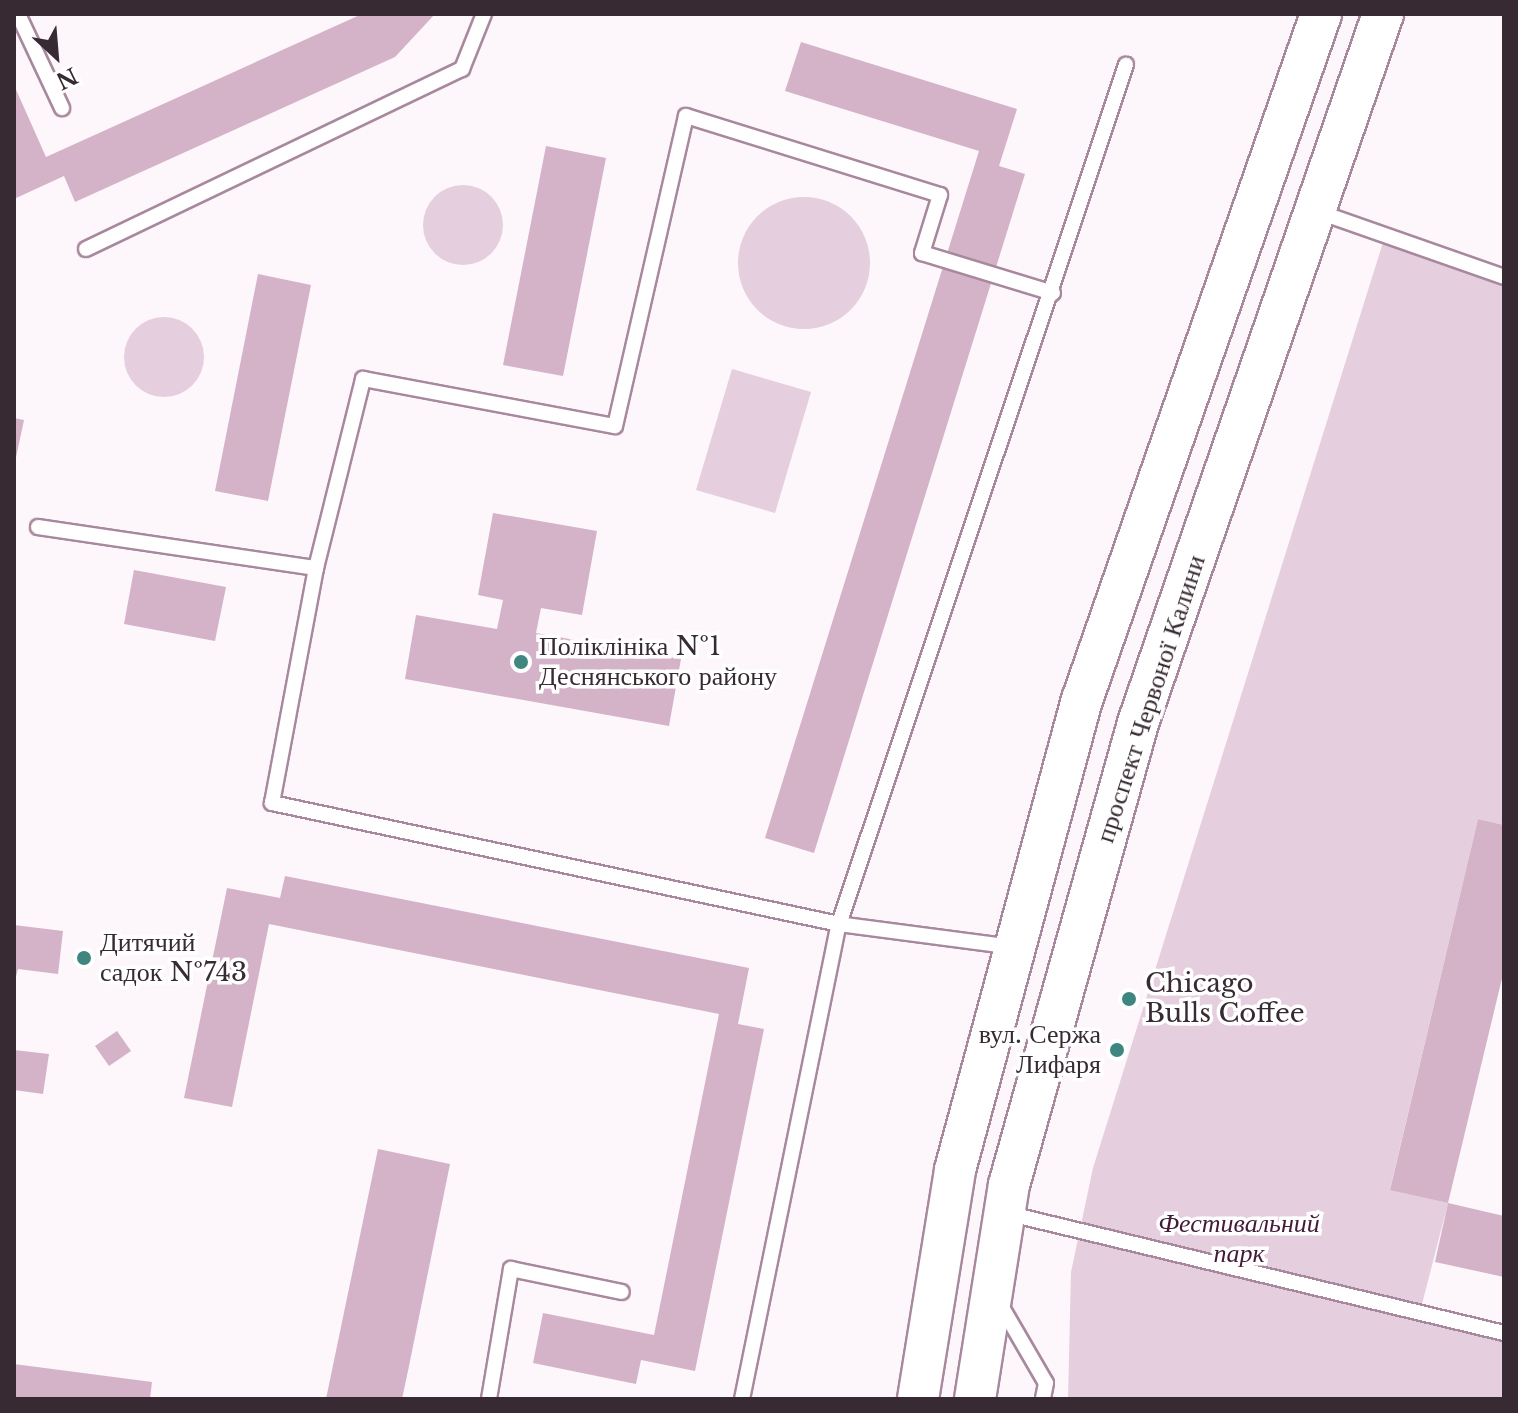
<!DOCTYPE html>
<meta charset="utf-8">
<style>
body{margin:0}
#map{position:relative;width:1518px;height:1413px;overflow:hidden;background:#fdf6fa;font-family:"Libre Baskerville",serif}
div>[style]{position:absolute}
.green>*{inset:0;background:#e5cedd}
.round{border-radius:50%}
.building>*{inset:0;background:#d4b3c9}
.roads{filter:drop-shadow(2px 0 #a8889d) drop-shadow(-2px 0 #a8889d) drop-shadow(0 2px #a8889d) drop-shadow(0 -2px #a8889d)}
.service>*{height:14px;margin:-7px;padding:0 7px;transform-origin:7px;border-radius:7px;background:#fff}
.secondary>*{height:40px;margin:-20px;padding:0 20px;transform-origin:20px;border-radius:20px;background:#fff}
.dots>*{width:22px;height:22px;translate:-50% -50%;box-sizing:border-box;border:4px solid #fff;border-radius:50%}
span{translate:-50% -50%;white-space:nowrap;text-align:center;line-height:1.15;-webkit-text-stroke:7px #fff;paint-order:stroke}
.poi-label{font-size:26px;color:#382a33}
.left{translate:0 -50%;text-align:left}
.right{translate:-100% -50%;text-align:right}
.street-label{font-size:26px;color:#382a33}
.park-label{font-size:26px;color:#431b38;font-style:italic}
.frame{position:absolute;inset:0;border:16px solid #382a33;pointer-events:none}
.north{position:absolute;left:16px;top:16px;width:80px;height:80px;-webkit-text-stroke:6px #fff;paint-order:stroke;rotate:154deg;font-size:22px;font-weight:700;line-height:32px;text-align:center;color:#382a33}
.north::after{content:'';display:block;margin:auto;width:28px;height:36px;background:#382a33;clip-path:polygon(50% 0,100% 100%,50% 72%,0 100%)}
</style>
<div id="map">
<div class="green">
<i class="round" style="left:423px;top:185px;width:80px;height:80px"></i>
<i class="round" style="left:738px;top:197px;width:132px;height:132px"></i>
<i style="clip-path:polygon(1385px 236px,1504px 277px,1504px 825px,1478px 819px,1390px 1189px,1448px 1203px,1420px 1312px,1504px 1332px,1504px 1399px,1068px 1399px,1071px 1272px,1093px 1168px)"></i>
<i class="round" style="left:124px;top:317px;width:80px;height:80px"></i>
<i style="clip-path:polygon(732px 369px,811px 392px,775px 513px,696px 490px)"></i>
</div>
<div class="building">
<i style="clip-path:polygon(362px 14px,435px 14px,395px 57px,75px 202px,64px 176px,14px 199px,14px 85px,46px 157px)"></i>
<i style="clip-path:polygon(801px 42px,1017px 109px,999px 166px,1025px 174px,814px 853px,765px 838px,979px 151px,785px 91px)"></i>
<i style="clip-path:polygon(546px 146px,606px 158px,563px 376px,503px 365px)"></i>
<i style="clip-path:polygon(258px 274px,311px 285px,268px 501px,215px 491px)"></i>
<i style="clip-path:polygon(14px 418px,24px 420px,15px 462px,14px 462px)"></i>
<i style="clip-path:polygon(493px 513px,597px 531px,582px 615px,541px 608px,536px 633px,681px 659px,669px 726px,405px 679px,416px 615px,497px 629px,503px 600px,478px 595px)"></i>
<i style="clip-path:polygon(134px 570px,226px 587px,215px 641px,124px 624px)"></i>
<i style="clip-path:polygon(1478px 819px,1504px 825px,1504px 970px,1448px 1203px,1390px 1190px)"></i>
<i style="clip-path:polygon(285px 876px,749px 968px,738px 1024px,764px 1029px,695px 1371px,641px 1360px,636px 1384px,533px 1363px,543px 1313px,654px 1335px,719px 1014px,269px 924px,232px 1107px,184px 1098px,227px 888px,280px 898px)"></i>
<i style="clip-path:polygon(14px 925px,63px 931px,58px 974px,18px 969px,14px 984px)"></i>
<i style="clip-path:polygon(117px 1031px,131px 1051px,109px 1066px,95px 1046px)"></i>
<i style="clip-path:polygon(14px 1050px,49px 1054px,43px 1094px,14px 1090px)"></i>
<i style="clip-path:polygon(378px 1149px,450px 1164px,409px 1366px,402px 1399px,326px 1399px)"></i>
<i style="clip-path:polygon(1448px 1203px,1504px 1216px,1504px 1277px,1435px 1262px)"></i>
<i style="clip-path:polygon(14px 1364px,152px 1382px,150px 1399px,14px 1399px)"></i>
</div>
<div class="roads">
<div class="service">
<i style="left:18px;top:14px;width:104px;rotate:64.9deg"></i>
<i style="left:1316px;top:211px;width:199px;rotate:19.3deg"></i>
<i style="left:86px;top:249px;width:417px;rotate:-25.6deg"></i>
<i style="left:462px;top:69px;width:59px;rotate:-68.2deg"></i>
<i style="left:38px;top:527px;width:281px;rotate:8.4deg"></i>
<i style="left:1013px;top:947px;width:176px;rotate:-172.5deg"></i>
<i style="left:839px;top:924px;width:580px;rotate:-167.95deg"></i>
<i style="left:272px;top:803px;width:239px;rotate:-79.4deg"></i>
<i style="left:316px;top:568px;width:195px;rotate:-76deg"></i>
<i style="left:363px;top:379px;width:256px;rotate:10.6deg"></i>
<i style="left:615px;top:426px;width:318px;rotate:-77.1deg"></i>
<i style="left:686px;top:116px;width:266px;rotate:17.3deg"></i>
<i style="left:940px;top:195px;width:61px;rotate:107.2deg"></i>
<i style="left:922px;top:253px;width:137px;rotate:17deg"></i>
<i style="left:1006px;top:1213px;width:512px;rotate:13.55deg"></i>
<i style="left:1000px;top:1304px;width:91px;rotate:59.8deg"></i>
<i style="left:1046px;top:1383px;width:16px;rotate:101deg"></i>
<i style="left:489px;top:1399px;width:132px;rotate:-80.4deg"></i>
<i style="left:511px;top:1269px;width:113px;rotate:11.7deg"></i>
<i style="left:742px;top:1399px;width:485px;rotate:-78.5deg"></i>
<i style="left:839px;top:924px;width:906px;rotate:-71.53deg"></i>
</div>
<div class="secondary">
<i style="left:918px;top:1399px;width:232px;rotate:-80.8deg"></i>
<i style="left:955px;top:1170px;width:487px;rotate:-74.9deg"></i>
<i style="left:1082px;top:700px;width:726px;rotate:-70.79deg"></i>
<i style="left:975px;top:1399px;width:217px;rotate:-81deg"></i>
<i style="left:1009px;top:1185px;width:480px;rotate:-74.4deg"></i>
<i style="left:1138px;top:723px;width:750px;rotate:-70.94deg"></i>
</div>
</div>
<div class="dots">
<i style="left:521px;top:662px;background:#3f8681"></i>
<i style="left:84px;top:958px;background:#3f8681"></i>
<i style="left:1129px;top:999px;background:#3f8681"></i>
<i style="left:1117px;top:1050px;background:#3f8681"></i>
</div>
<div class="poi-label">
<span class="left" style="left:539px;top:662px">Поліклініка №1<br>Деснянського району</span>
<span class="left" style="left:100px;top:958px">Дитячий<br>садок №743</span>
<span class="left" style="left:1145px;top:999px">Chicago<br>Bulls Coffee</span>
<span class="right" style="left:1101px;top:1050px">вул. Сержа<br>Лифаря</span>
</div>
<div class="street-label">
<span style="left:1151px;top:699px;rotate:-72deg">проспект Червоної Калини</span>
</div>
<div class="park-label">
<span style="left:1239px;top:1239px">Фестивальний<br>парк</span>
</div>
<div class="frame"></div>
<div class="north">N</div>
</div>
